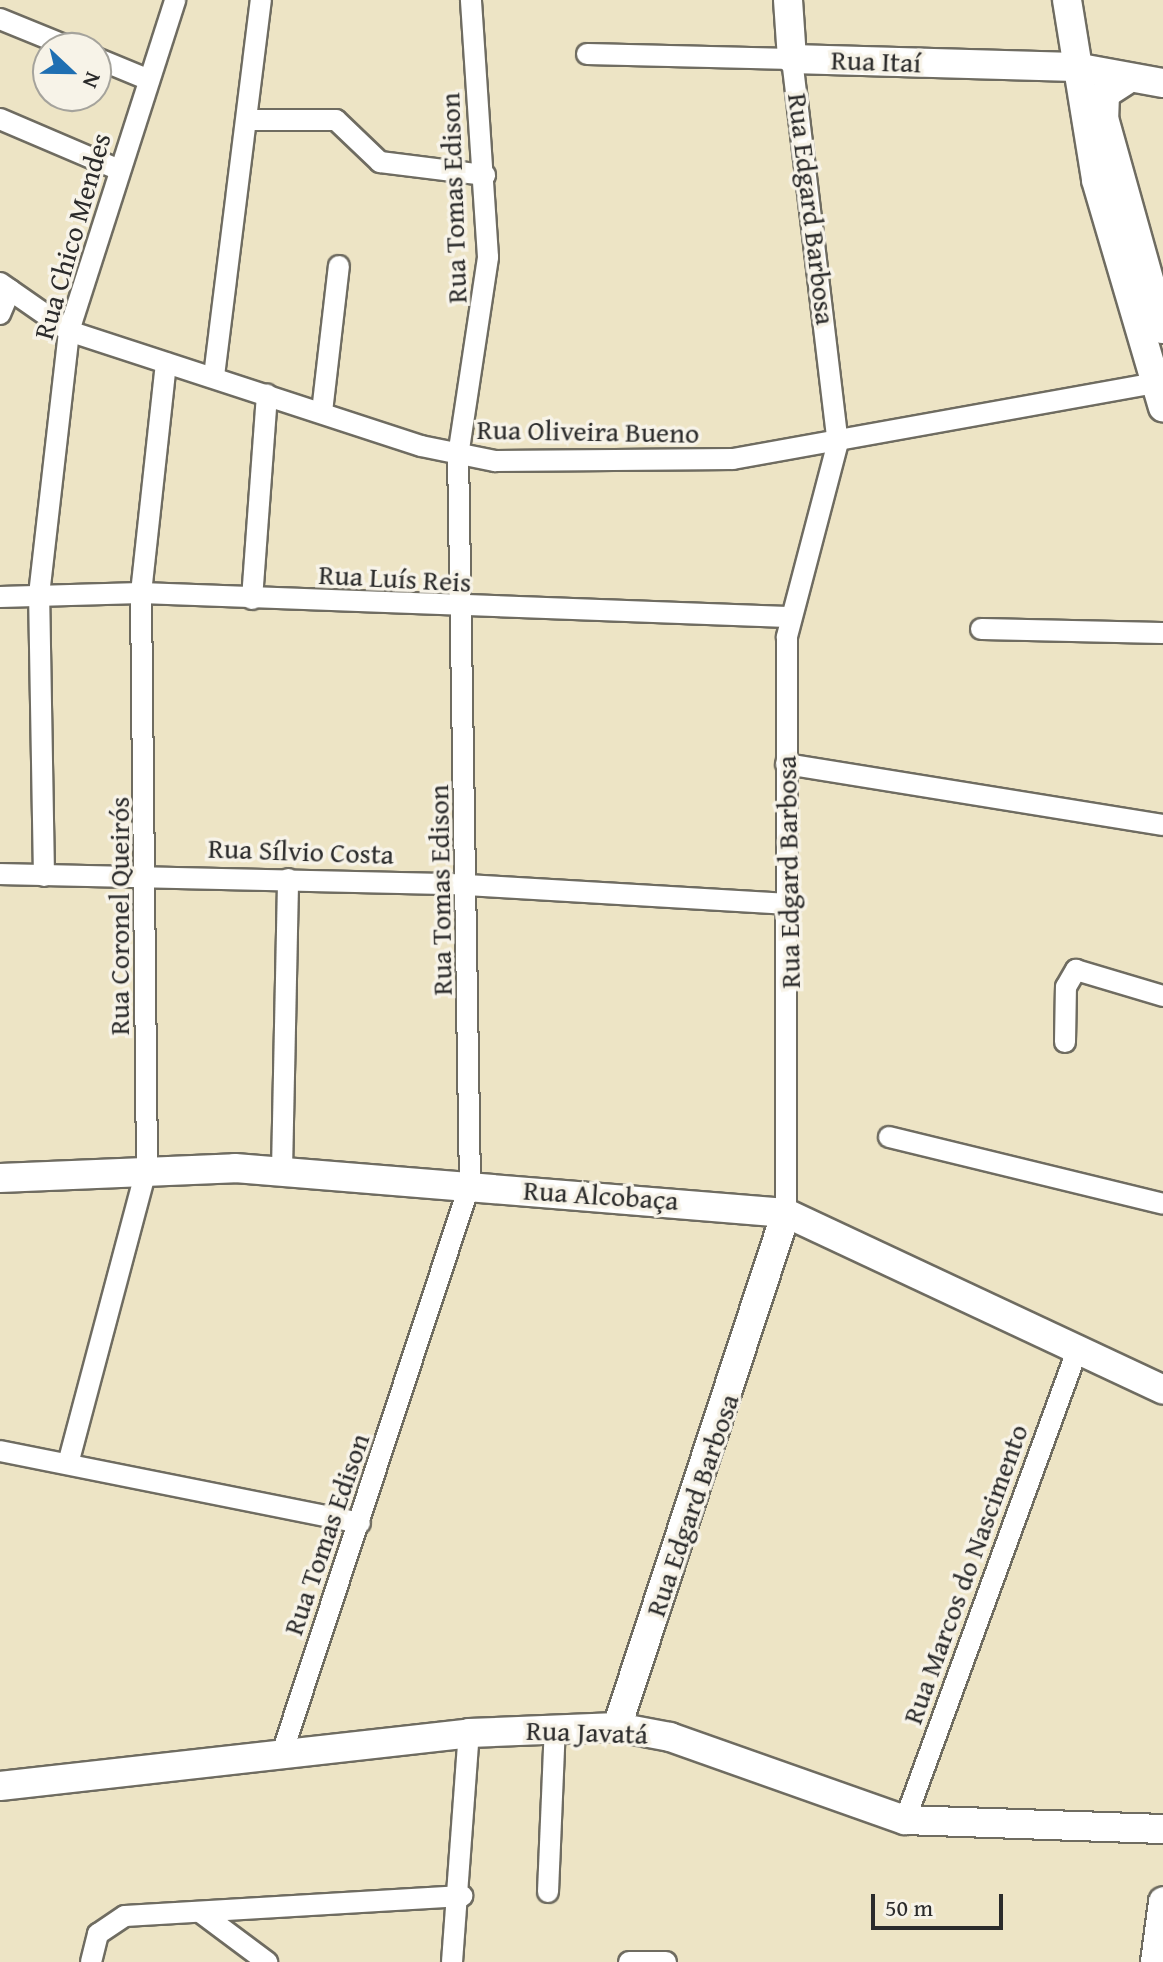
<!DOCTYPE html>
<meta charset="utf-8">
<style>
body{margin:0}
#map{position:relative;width:1163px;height:1962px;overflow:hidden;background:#ede4c5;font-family:"Gentium Book Plus",serif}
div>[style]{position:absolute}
.roads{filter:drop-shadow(2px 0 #6f6c61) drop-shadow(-2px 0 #6f6c61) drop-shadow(0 2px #6f6c61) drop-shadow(0 -2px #6f6c61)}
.street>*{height:20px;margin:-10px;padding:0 10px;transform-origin:10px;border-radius:10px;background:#fff}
.secondary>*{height:28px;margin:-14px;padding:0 14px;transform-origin:14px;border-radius:14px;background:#fff}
span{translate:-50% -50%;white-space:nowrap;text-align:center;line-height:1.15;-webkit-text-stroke:7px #f7f3e8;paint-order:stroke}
.street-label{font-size:28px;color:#2b2b2b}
.north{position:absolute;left:32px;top:32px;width:80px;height:80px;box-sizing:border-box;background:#f7f3e8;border:2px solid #a5a39c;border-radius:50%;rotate:112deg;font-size:22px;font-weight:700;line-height:32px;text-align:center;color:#2b2b2b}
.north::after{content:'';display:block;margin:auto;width:28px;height:36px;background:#1f6fb2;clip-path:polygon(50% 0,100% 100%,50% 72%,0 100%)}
.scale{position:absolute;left:871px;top:1894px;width:132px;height:36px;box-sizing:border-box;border:4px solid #2b2b2b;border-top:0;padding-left:10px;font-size:24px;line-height:28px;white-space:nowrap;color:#2b2b2b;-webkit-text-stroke:6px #f7f3e8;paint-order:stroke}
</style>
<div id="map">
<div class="roads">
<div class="street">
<i style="left:0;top:19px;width:77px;rotate:22.2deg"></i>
<i style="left:587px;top:54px;width:205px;rotate:1.4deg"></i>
<i style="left:792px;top:59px;width:386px;rotate:83.2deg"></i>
<i style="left:838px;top:442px;width:202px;rotate:104.7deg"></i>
<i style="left:787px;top:637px;width:576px;rotate:90.1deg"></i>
<i style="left:96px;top:58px;width:55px;rotate:22.4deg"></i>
<i style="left:0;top:119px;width:127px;rotate:23.1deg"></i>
<i style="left:251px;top:120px;width:85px"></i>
<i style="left:336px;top:120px;width:61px;rotate:43.7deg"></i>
<i style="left:380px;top:162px;width:106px;rotate:7.1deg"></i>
<i style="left:0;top:283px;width:84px;rotate:34.8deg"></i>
<i style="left:69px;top:331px;width:370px;rotate:18.1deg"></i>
<i style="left:421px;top:446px;width:76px;rotate:11.5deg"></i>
<i style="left:495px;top:461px;width:238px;rotate:-0.5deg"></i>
<i style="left:733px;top:459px;width:429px;rotate:-10.2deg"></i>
<i style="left:0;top:314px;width:26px;rotate:-67deg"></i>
<i style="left:214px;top:376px;width:379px;rotate:-82.9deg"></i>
<i style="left:322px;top:412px;width:147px;rotate:-83.4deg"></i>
<i style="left:0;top:597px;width:141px;rotate:-1.6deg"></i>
<i style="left:141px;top:593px;width:647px;rotate:2.12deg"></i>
<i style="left:252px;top:599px;width:205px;rotate:-85.8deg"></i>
<i style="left:981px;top:629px;width:182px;rotate:1.3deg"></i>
<i style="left:786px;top:764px;width:382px;rotate:9.2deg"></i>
<i style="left:0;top:874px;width:468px;rotate:1.3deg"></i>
<i style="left:468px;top:885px;width:324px;rotate:3.4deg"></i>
<i style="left:44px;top:876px;width:281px;rotate:-91deg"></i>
<i style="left:39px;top:595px;width:266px;rotate:-83.5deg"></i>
<i style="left:69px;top:331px;width:348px;rotate:-72.2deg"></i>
<i style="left:1065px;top:1042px;width:55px;rotate:-89deg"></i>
<i style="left:1066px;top:987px;width:20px;rotate:-60deg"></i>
<i style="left:1076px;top:970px;width:91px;rotate:16.6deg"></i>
<i style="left:889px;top:1137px;width:282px;rotate:13.7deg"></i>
<i style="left:282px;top:1170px;width:291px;rotate:-88.8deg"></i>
<i style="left:0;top:1451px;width:367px;rotate:11.3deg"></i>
<i style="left:69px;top:1460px;width:303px;rotate:-75.1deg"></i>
<i style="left:147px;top:1167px;width:574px;rotate:-90.6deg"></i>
<i style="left:141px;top:593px;width:231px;rotate:-83.8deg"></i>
<i style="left:282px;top:1753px;width:599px;rotate:-71.72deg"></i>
<i style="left:470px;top:1184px;width:728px;rotate:-90.94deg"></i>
<i style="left:458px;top:456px;width:201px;rotate:-81.4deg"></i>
<i style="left:488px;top:257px;width:258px;rotate:-93.8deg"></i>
<i style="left:905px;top:1820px;width:503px;rotate:-69.87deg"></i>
<i style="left:548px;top:1892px;width:166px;rotate:-87.6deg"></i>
<i style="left:200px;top:1912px;width:84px;rotate:36.7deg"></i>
<i style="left:91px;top:1962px;width:29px;rotate:-76deg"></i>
<i style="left:98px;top:1934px;width:32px;rotate:-34deg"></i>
<i style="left:125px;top:1916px;width:338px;rotate:-3.4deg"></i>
<i style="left:452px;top:1962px;width:230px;rotate:-85.8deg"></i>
<i style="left:629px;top:1962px;width:37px"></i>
</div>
<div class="secondary">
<i style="left:788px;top:0;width:59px;rotate:86.1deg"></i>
<i style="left:792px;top:59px;width:283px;rotate:1.6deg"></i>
<i style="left:1075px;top:67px;width:89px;rotate:10.3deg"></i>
<i style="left:1067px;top:0;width:182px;rotate:80.8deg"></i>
<i style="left:1096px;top:180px;width:237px;rotate:73.6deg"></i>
<i style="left:1125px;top:81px;width:24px;rotate:147deg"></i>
<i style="left:1105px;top:94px;width:24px;rotate:92deg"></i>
<i style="left:1104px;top:118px;width:219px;rotate:74.4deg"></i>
<i style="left:0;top:1178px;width:235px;rotate:-2.4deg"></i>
<i style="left:235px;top:1168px;width:553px;rotate:4.67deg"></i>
<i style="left:786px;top:1213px;width:416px;rotate:25.1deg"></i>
<i style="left:617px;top:1727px;width:541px;rotate:-71.8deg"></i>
<i style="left:0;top:1786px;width:472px;rotate:-6.4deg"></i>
<i style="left:469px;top:1733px;width:148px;rotate:-2.3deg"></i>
<i style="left:617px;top:1727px;width:54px;rotate:10.7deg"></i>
<i style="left:670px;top:1737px;width:249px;rotate:19.5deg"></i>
<i style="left:905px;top:1820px;width:258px;rotate:2deg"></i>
<i style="left:1155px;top:1962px;width:61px;rotate:-82.4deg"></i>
</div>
</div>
<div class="street-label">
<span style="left:876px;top:61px;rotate:2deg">Rua Itaí</span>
<span style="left:453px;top:198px;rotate:-92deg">Rua Tomas Edison</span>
<span style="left:812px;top:209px;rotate:83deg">Rua Edgard Barbosa</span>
<span style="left:72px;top:236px;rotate:-74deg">Rua Chico Mendes</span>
<span style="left:588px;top:431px;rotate:1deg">Rua Oliveira Bueno</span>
<span style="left:395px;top:578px;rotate:3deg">Rua Luís Reis</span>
<span style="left:301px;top:851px;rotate:2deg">Rua Sílvio Costa</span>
<span style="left:788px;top:872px;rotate:-91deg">Rua Edgard Barbosa</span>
<span style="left:440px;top:890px;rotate:-91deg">Rua Tomas Edison</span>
<span style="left:119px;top:916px;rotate:-90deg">Rua Coronel Queirós</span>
<span style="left:601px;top:1195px;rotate:4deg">Rua Alcobaça</span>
<span style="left:692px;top:1505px;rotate:-71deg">Rua Edgard Barbosa</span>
<span style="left:326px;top:1534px;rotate:-71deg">Rua Tomas Edison</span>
<span style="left:965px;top:1574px;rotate:-70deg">Rua Marcos do Nascimento</span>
<span style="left:587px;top:1732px;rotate:2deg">Rua Javatá</span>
</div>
<div class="north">N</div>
<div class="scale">50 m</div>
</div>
